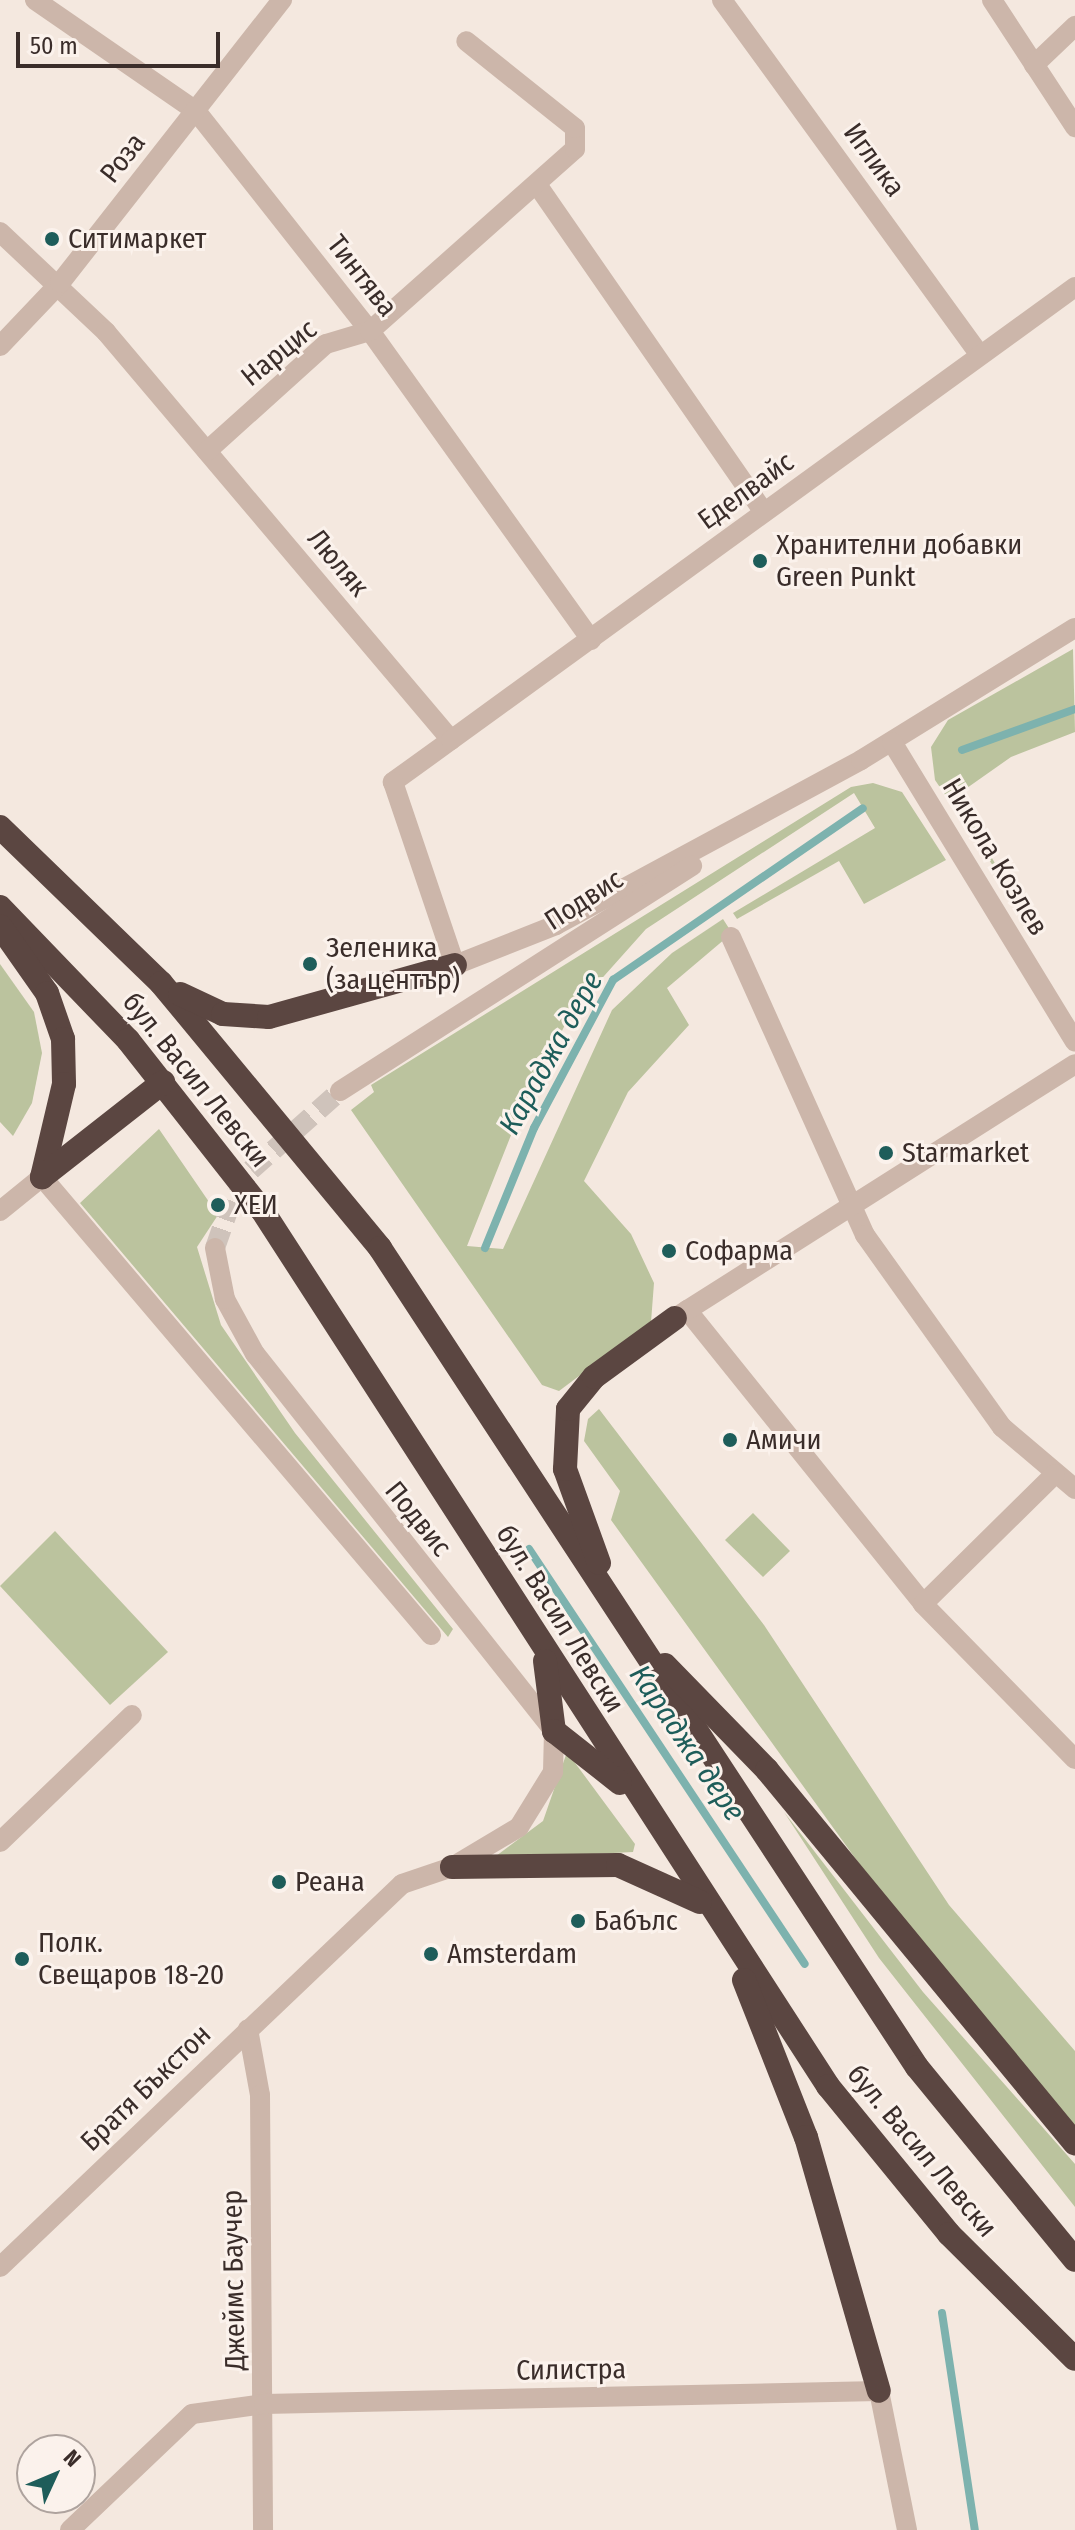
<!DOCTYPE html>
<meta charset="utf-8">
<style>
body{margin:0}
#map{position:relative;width:1075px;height:2530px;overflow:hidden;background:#f4e8df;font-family:"Fira Sans Condensed",sans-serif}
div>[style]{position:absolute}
.green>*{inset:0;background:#bbc39e}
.stream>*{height:8px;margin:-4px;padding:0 4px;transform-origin:4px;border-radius:4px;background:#7db2ae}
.minor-tunnel>*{height:20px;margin-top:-10px;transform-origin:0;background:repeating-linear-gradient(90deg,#cfc3bb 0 20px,transparent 0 30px)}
.minor>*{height:20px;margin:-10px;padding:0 10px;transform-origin:10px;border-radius:10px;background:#ccb6aa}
.highway>*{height:24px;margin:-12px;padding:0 12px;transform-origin:12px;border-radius:12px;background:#5b4641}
.dots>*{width:22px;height:22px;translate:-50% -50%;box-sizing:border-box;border:4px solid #fbf2ec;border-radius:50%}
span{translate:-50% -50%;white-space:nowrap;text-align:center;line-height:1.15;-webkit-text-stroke:6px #fbf2ec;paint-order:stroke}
.street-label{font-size:28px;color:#3a2d2a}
.poi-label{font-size:28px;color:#3a2d2a}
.left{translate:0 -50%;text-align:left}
.water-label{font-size:30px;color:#1e5d5a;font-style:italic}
.north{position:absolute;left:16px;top:2434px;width:80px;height:80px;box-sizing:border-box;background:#fbf2ec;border:2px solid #aea39e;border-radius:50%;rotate:46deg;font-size:22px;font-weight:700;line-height:32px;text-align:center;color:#3a2d2a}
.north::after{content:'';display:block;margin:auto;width:28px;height:36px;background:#1e5d5a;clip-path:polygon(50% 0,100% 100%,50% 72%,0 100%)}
.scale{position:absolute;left:16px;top:32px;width:204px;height:36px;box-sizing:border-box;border:4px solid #3a2d2a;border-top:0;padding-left:10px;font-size:24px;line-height:28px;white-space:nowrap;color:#3a2d2a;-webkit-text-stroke:6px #fbf2ec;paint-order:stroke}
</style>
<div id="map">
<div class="green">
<i style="clip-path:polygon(1073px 649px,1075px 732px,1011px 757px,957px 795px,1012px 894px,935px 780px,931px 747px,948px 720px)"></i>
<i style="clip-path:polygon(873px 783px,902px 792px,946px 860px,864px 904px,839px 861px,737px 919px,733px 913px,875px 828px,854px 793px,646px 929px,571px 1013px,517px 1120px,467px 1246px,503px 1249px,612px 1010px,672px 953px,723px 919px,732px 933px,667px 988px,689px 1025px,628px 1092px,584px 1181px,631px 1234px,654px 1283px,651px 1322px,559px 1391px,542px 1385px,351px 1110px,374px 1092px,371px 1085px,851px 787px)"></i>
<i style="clip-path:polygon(0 964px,34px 1012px,42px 1053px,32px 1103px,13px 1136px,0 1122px)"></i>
<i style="clip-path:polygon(159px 1129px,218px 1215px,197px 1247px,221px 1325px,295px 1433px,453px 1629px,448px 1637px,80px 1203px)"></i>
<i style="clip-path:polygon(599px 1409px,764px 1625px,949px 1905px,1075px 2051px,1075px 2126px,876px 1887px,611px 1520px,620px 1491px,584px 1441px,588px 1419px)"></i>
<i style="clip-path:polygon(753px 1513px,790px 1551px,763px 1577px,725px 1540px)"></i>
<i style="clip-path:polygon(55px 1531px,168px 1652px,110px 1705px,0 1586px)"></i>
<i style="clip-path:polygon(567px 1752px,635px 1844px,633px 1852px,492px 1859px,543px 1821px)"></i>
<i style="clip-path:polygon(784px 1812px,923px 1992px,1075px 2164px,1075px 2207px,879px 1958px)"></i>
</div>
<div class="stream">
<i style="left:962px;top:750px;width:120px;rotate:-19.9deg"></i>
<i style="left:485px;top:1248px;width:130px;rotate:-67.8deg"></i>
<i style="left:534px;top:1128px;width:168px;rotate:-61.9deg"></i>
<i style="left:613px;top:980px;width:303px;rotate:-34.5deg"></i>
<i style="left:529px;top:1549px;width:498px;rotate:56.4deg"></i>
<i style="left:942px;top:2313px;width:219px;rotate:81.4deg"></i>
</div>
<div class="minor-tunnel">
<i style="left:215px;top:1248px;width:60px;rotate:-70.7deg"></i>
<i style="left:235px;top:1191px;width:26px;rotate:-53deg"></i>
<i style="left:251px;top:1170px;width:119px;rotate:-41.6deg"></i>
</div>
<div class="minor">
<i style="left:35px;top:0;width:196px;rotate:34.6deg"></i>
<i style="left:196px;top:111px;width:280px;rotate:51.7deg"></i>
<i style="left:370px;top:331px;width:380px;rotate:54.4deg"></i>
<i style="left:722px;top:0;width:437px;rotate:54deg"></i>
<i style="left:992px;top:0;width:152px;rotate:56.8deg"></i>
<i style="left:1034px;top:65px;width:57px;rotate:-43.6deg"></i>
<i style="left:538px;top:186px;width:397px;rotate:55.3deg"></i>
<i style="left:0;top:232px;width:146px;rotate:43.3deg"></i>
<i style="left:106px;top:332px;width:534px;rotate:49.78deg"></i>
<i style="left:451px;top:740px;width:72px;rotate:144.1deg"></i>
<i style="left:393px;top:782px;width:193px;rotate:71.3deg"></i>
<i style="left:455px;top:965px;width:109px;rotate:-21.6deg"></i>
<i style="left:556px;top:925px;width:347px;rotate:-28.4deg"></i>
<i style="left:861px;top:760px;width:251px;rotate:-31.7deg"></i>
<i style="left:0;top:346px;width:87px;rotate:-46.4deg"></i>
<i style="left:60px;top:283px;width:360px;rotate:-51.9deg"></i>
<i style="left:207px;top:451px;width:160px;rotate:-42deg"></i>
<i style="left:326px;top:344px;width:46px;rotate:-16.5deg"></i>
<i style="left:370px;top:331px;width:274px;rotate:-41.6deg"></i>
<i style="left:575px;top:149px;width:21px;rotate:-90deg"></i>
<i style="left:575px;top:128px;width:139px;rotate:-141.4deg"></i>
<i style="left:451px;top:740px;width:771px;rotate:-35.98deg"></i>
<i style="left:892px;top:742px;width:351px;rotate:58.6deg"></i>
<i style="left:731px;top:937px;width:327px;rotate:65.8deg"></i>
<i style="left:865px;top:1235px;width:236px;rotate:54.5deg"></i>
<i style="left:1002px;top:1427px;width:96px;rotate:40.3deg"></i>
<i style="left:340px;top:1091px;width:418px;rotate:-32.6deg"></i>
<i style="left:0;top:1211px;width:54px;rotate:-39deg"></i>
<i style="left:42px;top:1177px;width:601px;rotate:49.66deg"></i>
<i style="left:687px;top:1310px;width:377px;rotate:51.2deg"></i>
<i style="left:923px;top:1604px;width:217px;rotate:45.6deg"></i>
<i style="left:678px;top:1316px;width:470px;rotate:-32.4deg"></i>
<i style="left:923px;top:1604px;width:185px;rotate:-44.6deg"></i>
<i style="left:0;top:1842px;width:183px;rotate:-43.9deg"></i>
<i style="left:248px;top:2029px;width:67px;rotate:79.7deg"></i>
<i style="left:260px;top:2095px;width:435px;rotate:89.6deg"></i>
<i style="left:0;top:2267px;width:555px;rotate:-43.61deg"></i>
<i style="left:402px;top:1884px;width:53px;rotate:-18.8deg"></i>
<i style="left:452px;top:1867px;width:78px;rotate:-30.8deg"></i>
<i style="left:519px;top:1827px;width:65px;rotate:-58.3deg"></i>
<i style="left:553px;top:1772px;width:41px;rotate:-88.6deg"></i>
<i style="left:554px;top:1731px;width:481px;rotate:-128.4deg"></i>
<i style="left:255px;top:1354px;width:63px;rotate:-118.6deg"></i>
<i style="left:225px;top:1299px;width:52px;rotate:-101.1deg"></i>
<i style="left:70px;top:2530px;width:168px;rotate:-43.6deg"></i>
<i style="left:192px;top:2414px;width:73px;rotate:-7.9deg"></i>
<i style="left:264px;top:2404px;width:615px;rotate:-1.21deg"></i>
<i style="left:879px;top:2391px;width:142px;rotate:78.6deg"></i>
</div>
<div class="highway">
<i style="left:0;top:827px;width:224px;rotate:44.1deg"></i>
<i style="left:161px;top:983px;width:344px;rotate:50.4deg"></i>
<i style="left:380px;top:1248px;width:979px;rotate:56.75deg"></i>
<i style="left:917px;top:2067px;width:249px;rotate:50.7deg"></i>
<i style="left:0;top:907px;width:185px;rotate:46.1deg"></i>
<i style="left:128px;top:1040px;width:216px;rotate:51.8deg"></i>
<i style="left:262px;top:1210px;width:1043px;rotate:57.13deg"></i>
<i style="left:828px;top:2086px;width:191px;rotate:50.7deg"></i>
<i style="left:949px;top:2234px;width:177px;rotate:44.8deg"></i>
<i style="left:0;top:926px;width:82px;rotate:55deg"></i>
<i style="left:47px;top:993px;width:49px;rotate:70.8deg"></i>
<i style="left:63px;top:1039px;width:45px;rotate:88.7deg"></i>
<i style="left:64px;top:1084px;width:96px;rotate:103.3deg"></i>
<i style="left:180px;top:994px;width:47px;rotate:24.9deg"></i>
<i style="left:223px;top:1014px;width:46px;rotate:3.7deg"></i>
<i style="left:269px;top:1017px;width:193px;rotate:-15.6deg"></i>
<i style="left:42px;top:1177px;width:154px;rotate:-38.1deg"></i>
<i style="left:599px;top:1563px;width:100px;rotate:-109.9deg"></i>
<i style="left:565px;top:1469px;width:60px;rotate:-87.1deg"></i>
<i style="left:568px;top:1409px;width:41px;rotate:-50.9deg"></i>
<i style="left:594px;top:1377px;width:100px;rotate:-36.1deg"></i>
<i style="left:545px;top:1661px;width:71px;rotate:82.7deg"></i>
<i style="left:554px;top:1731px;width:84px;rotate:38.2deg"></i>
<i style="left:665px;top:1665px;width:146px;rotate:45.8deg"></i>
<i style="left:767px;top:1770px;width:484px;rotate:50.5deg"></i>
<i style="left:452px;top:1867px;width:166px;rotate:-0.7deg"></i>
<i style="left:618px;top:1865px;width:90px;rotate:24.3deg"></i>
<i style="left:744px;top:1980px;width:169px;rotate:68.5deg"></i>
<i style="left:806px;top:2137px;width:264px;rotate:74deg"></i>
</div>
<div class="dots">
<i style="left:52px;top:239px;background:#1e5d5a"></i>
<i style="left:760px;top:561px;background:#1e5d5a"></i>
<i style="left:310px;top:964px;background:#1e5d5a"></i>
<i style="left:886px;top:1153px;background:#1e5d5a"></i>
<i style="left:218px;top:1205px;background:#1e5d5a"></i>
<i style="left:669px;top:1251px;background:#1e5d5a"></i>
<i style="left:730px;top:1440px;background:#1e5d5a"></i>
<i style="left:279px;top:1882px;background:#1e5d5a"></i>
<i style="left:578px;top:1921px;background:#1e5d5a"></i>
<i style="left:431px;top:1954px;background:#1e5d5a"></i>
<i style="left:22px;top:1959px;background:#1e5d5a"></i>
</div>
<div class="street-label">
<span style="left:123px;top:158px;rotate:-52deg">Роза</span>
<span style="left:874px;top:160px;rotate:54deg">Иглика</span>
<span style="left:362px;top:276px;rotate:52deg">Тинтява</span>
<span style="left:279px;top:353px;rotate:-39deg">Нарцис</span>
<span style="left:746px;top:491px;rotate:-36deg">Еделвайс</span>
<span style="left:338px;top:563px;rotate:50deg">Люляк</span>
<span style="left:995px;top:857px;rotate:59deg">Никола Козлев</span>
<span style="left:584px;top:900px;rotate:-33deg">Подвис</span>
<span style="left:196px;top:1080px;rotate:51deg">бул. Васил Левски</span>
<span style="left:418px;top:1519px;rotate:51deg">Подвис</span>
<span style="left:560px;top:1619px;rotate:58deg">бул. Васил Левски</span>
<span style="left:146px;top:2088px;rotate:-44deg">Братя Бъкстон</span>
<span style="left:922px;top:2151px;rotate:50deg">бул. Васил Левски</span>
<span style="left:234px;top:2280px;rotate:-91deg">Джеймс Баучер</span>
<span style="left:571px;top:2370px;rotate:-1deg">Силистра</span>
</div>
<div class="poi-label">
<span class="left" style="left:68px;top:239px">Ситимаркет</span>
<span class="left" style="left:776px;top:561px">Хранителни добавки<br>Green Punkt</span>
<span class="left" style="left:326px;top:964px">Зеленика<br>(за център)</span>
<span class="left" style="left:902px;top:1153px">Starmarket</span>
<span class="left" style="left:234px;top:1205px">ХЕИ</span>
<span class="left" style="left:685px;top:1251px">Софарма</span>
<span class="left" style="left:746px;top:1440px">Амичи</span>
<span class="left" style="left:295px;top:1882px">Реана</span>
<span class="left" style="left:594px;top:1921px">Бабълс</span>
<span class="left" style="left:38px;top:1959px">Полк.<br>Свещаров 18-20</span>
<span class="left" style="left:447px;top:1954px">Amsterdam</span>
</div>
<div class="water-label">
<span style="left:551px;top:1053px;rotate:-61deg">Караджа дере</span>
<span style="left:687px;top:1743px;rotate:56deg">Караджа дере</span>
</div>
<div class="north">N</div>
<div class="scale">50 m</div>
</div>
